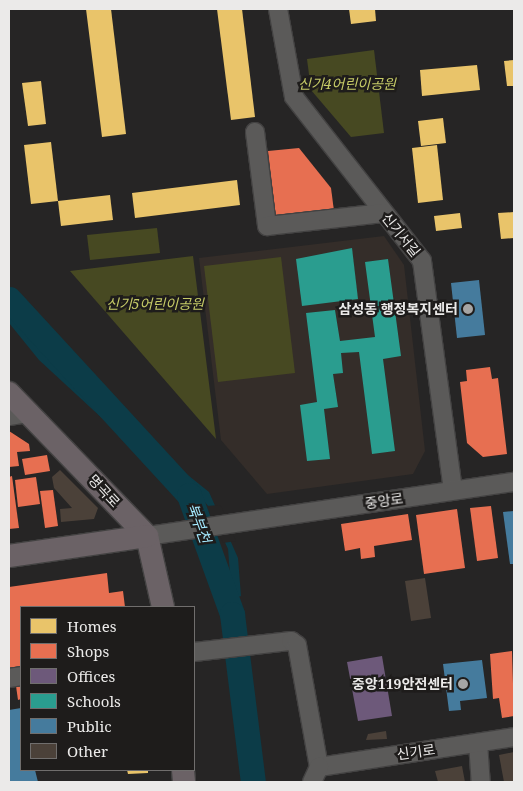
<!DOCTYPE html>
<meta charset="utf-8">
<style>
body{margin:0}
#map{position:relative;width:523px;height:791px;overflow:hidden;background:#262525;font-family:"Noto Serif","Noto Sans KR",serif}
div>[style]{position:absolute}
.built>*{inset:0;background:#342d29}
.green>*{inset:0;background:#474922}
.water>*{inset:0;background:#0c3c48}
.pier>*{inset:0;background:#262525}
.homes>*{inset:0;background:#e9c46a}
.shops>*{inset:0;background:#e76f51}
.offices>*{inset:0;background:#6d597a}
.schools>*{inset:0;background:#2a9d8f}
.public>*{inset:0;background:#457b9d}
.river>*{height:25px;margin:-12.5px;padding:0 12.5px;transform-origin:12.5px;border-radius:12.5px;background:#0c3c48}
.building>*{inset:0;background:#4b4139}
.roads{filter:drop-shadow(1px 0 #434242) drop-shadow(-1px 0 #434242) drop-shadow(0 1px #434242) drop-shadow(0 -1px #434242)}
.minor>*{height:18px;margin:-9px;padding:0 9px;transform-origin:9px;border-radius:9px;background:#5b5a59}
.major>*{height:22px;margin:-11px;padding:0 11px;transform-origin:11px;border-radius:11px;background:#6b6266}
.dots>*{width:14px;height:14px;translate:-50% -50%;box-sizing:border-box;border:2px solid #1e1c1b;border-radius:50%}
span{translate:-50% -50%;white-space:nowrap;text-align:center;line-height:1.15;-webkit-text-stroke:5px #1e1c1b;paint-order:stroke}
.park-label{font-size:14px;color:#c6cb67;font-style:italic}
.street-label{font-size:14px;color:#ebeae9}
.poi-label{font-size:14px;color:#ebeae9;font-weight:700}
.right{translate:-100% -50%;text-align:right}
.water-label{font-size:15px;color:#a3e8fd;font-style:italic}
.frame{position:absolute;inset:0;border:10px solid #ebeae9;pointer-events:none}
.legend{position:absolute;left:20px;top:606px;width:175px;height:165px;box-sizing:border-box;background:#1e1c1b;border:1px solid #706e6d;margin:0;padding:6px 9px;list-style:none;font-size:15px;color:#ebeae9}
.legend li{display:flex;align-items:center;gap:10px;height:25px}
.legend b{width:25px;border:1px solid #706e6d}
</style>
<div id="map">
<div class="built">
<i style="clip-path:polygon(384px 236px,404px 265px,425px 451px,413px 474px,267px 494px,221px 440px,199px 258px)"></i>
</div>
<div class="green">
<i style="clip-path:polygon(374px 50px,384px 133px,351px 137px,311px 90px,307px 59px)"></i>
<i style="clip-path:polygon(157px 228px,160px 253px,90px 260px,87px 235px)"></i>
<i style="clip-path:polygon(193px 256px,216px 439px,70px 271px)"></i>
<i style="clip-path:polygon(281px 257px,295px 373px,218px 382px,204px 266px)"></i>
</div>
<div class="water">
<i style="clip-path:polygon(9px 300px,98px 403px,209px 492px,238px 558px,241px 596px,232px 599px,228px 549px,209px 507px,177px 469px,144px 453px,117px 432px,39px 360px,9px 323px)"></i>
</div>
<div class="pier">
<i style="clip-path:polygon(220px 505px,222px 508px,236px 541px,223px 543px,206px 506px)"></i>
</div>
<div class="homes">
<i style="clip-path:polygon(86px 9px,111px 9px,126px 134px,102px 137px)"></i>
<i style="clip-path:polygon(217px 9px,242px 9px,255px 117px,231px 120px)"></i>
<i style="clip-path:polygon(349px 9px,375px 9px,376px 21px,351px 24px)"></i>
<i style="clip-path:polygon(514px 60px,514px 86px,507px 86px,504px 61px)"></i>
<i style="clip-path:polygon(477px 65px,480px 90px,422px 96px,420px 70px)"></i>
<i style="clip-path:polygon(41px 81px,46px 124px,28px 126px,22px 83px)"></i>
<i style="clip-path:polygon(443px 118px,446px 143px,421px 146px,418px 121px)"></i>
<i style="clip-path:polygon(51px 142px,58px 201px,31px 204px,24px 145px)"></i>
<i style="clip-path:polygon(437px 145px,443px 200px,418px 203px,412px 148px)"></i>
<i style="clip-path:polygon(237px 180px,240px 205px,135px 218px,132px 193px)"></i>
<i style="clip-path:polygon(110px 195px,113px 220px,61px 226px,58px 201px)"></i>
<i style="clip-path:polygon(514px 212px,514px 238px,501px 239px,498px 213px)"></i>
<i style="clip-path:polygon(460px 213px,462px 228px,436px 231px,434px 216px)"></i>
<i style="clip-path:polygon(127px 770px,148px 770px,148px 773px,128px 774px)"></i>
</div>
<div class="shops">
<i style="clip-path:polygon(299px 148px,331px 188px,334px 211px,276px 218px,268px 151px)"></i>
<i style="clip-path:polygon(490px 367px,492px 379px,498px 378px,507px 454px,483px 457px,467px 443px,460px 382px,467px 381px,466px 370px)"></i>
<i style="clip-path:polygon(9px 431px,29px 444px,30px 451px,17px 452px,19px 466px,9px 467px)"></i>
<i style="clip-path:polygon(47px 455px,50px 471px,25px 475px,22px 459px)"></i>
<i style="clip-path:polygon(12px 476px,19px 528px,9px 529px,9px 477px)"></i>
<i style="clip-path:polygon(36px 477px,40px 504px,18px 507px,15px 480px)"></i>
<i style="clip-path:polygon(53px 490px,58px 526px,45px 528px,40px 491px)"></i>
<i style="clip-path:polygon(491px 506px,498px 558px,477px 561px,470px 508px)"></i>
<i style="clip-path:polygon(457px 509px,465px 568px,424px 574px,416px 515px)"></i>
<i style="clip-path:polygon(408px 514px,412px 540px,374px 546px,375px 557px,361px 559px,360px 548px,345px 551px,341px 524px)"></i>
<i style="clip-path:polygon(107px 573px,109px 593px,123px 591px,125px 607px,21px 607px,21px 670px,9px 672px,9px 587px)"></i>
<i style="clip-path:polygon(512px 651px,514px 716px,502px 718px,499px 698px,493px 699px,490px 654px)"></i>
<i style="clip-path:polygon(21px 685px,21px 699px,18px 700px,16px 686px)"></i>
</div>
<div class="offices">
<i style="clip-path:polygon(382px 656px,392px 716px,358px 721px,347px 662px)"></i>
</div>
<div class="schools">
<i style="clip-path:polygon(352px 248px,358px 299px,302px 306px,296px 259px)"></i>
<i style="clip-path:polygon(388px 259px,401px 356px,383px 359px,395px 451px,372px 454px,359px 352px,341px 353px,343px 373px,333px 374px,338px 407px,324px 409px,330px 459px,307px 461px,300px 405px,317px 402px,306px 313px,335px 310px,340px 341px,375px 337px,365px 262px)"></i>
</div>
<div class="public">
<i style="clip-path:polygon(479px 280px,485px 335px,457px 338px,451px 283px)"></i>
<i style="clip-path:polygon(514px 511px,514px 564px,510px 564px,503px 512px)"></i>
<i style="clip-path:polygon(482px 660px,487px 698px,460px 701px,461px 710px,449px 711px,443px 664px)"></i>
<i style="clip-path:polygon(21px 708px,21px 770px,35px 770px,38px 782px,9px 782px,9px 710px)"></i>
</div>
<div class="river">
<i style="left:9px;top:299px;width:266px;rotate:47.4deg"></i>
<i style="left:189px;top:495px;width:127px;rotate:70.1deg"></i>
<i style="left:232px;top:614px;width:169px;rotate:82.9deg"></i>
</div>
<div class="building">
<i style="clip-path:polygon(60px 470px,98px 508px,94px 519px,61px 522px,60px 509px,72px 508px,54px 488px,52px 477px)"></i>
<i style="clip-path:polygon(425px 578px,431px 618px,411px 621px,405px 581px)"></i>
<i style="clip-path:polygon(386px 731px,387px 739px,366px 740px,368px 734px)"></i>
<i style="clip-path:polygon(514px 752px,514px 782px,504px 782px,499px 755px)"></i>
<i style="clip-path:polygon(462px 766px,465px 782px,438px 782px,435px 771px)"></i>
</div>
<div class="roads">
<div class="minor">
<i style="left:278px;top:9px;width:89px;rotate:79.7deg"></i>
<i style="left:294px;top:97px;width:208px;rotate:52deg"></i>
<i style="left:422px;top:261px;width:231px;rotate:82.3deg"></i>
<i style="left:255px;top:132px;width:95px;rotate:82.7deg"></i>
<i style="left:267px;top:226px;width:117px;rotate:-6.4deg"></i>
<i style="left:9px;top:416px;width:20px;rotate:-9deg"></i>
<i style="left:147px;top:536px;width:371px;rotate:-8.4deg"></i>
<i style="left:194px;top:652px;width:98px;rotate:-6.5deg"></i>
<i style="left:291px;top:641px;width:7px;rotate:34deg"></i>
<i style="left:297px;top:645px;width:124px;rotate:79.8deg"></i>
<i style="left:9px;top:678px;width:12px;rotate:-9deg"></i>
<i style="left:478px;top:743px;width:39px;rotate:86deg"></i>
<i style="left:319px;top:767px;width:197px;rotate:-8.7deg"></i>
<i style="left:312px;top:782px;width:17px;rotate:-65deg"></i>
</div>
<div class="major">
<i style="left:9px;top:393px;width:199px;rotate:46deg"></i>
<i style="left:147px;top:536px;width:73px;rotate:77.3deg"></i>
<i style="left:9px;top:556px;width:139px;rotate:-8.2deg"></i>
<i style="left:183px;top:770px;width:12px;rotate:85deg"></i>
</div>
</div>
<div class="dots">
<i style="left:468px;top:309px;background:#a6a5a4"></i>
<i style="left:463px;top:684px;background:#a6a5a4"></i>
</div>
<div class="park-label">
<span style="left:347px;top:84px">신기4어린이공원</span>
<span style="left:155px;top:304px">신기5어린이공원</span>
</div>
<div class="street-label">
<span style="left:401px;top:235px;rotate:51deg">신기서길</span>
<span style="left:104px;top:491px;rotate:47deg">명곡로</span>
<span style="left:384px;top:501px;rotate:-8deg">중앙로</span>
<span style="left:416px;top:752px;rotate:-8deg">신기로</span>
</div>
<div class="poi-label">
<span class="right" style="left:458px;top:309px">삼성동 행정복지센터</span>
<span class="right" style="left:453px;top:684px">중앙119안전센터</span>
</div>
<div class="water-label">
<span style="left:199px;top:523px;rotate:70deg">북부천</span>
</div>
<div class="frame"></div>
<ul class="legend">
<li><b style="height:14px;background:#e9c46a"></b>Homes</li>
<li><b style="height:14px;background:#e76f51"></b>Shops</li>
<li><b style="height:14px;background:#6d597a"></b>Offices</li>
<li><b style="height:14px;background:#2a9d8f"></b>Schools</li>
<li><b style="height:14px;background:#457b9d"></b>Public</li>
<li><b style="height:14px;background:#4b4139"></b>Other</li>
</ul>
</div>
